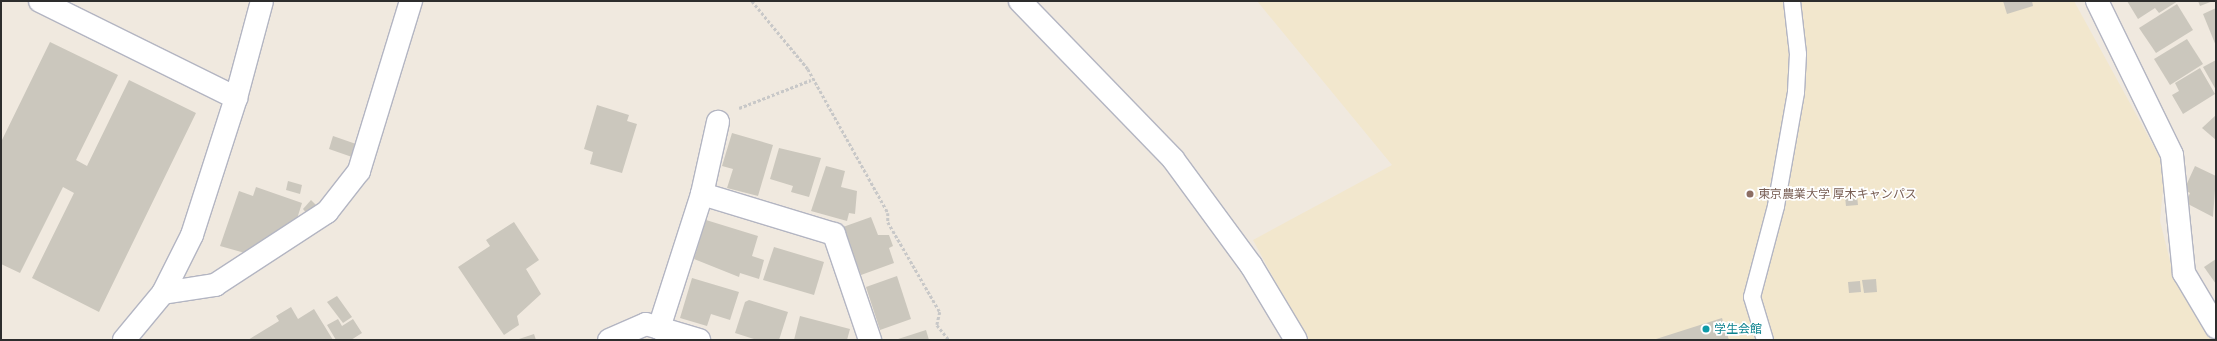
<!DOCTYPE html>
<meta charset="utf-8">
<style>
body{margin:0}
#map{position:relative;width:2217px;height:341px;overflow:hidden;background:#f0e9df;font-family:Ubuntu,"Noto Sans JP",sans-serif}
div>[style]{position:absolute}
.education>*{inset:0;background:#f2e7cd}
.building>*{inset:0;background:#cbc7bd}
.path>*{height:2.5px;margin-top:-1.25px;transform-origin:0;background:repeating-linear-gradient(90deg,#c8c8c8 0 3px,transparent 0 5px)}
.roads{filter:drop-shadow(1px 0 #b3b5c2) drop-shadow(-1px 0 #b3b5c2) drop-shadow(0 1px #b3b5c2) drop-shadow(0 -1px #b3b5c2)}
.service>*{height:16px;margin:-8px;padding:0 8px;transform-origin:8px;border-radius:8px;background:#fff}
.minor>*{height:22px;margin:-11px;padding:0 11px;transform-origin:11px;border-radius:11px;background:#fff}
.tertiary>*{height:22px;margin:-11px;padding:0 11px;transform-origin:11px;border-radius:11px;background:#fff}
.dots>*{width:11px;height:11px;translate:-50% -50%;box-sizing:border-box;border:2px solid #fff;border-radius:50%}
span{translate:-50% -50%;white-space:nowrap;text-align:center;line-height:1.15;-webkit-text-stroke:3.5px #fff;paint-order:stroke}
.education-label{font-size:12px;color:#785e54}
.left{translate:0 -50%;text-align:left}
.culture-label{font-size:12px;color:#0d838f}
.frame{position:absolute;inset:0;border:2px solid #2d2d2d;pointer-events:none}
</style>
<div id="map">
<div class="education">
<i style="clip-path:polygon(1257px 1px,2074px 1px,2165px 167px,2160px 221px,2175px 281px,2214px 340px,1307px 340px,1253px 240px,1392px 165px)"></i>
</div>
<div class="building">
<i style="clip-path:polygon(2003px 1px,2032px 1px,2033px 6px,2007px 14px)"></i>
<i style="clip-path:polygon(2127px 1px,2178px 1px,2159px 13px,2155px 8px,2138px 19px)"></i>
<i style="clip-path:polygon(2198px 1px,2213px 1px,2200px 6px)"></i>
<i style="clip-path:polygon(2177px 4px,2193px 30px,2156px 53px,2139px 28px)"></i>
<i style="clip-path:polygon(2216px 8px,2216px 46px,2203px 14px)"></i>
<i style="clip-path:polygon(2187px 39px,2203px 64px,2170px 85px,2154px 59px)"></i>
<i style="clip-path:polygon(50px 42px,118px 75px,76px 160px,87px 166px,129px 80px,196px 113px,99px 312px,32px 278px,74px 193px,63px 187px,20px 273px,1px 264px,1px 142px)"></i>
<i style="clip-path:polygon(2216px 60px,2216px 90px,2203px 67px)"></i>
<i style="clip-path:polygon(2200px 68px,2215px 94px,2183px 114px,2172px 95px,2179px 91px,2175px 83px)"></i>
<i style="clip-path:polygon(597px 105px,629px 115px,627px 121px,637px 124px,622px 173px,590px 164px,593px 152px,584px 149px)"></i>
<i style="clip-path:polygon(2216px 115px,2216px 140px,2202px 128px)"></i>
<i style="clip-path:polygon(732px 133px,773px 145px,758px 196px,727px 188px,733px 169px,722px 166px)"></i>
<i style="clip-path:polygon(333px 136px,356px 144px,352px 157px,329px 149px)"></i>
<i style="clip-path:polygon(779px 148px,821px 158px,809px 197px,791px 192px,793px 186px,770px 179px)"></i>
<i style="clip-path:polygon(826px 166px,845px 171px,841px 187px,857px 191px,855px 214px,849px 213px,847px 221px,811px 211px)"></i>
<i style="clip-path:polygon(2195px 166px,2216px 176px,2213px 217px,2186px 203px,2190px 193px,2184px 190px)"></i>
<i style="clip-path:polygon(288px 181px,302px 185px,300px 194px,286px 190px)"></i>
<i style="clip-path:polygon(256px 187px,302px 203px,296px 222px,252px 255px,220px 246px,239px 191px,253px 196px)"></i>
<i style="clip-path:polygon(1857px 196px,1858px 205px,1846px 206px,1845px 197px)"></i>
<i style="clip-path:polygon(311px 200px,316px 205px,307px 214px,303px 209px)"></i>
<i style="clip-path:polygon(871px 217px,878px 235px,889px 235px,893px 246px,889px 248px,894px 263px,861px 275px,843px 227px)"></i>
<i style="clip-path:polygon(706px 220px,758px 236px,752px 256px,764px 260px,759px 279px,740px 273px,739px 277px,694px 259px)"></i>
<i style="clip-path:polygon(514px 222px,539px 260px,526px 269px,541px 294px,517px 316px,519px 325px,504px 335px,458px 267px,490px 246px,486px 240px)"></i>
<i style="clip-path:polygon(774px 247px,824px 262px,814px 295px,763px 280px)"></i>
<i style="clip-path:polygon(2216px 259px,2216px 284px,2204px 267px)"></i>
<i style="clip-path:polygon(897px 276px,911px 319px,880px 330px,866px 287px)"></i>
<i style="clip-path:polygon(692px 278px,739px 292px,730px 320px,711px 314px,707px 326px,680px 318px)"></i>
<i style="clip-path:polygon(1876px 279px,1877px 292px,1864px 293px,1862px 280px)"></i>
<i style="clip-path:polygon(1860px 281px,1861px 292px,1849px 293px,1848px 282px)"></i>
<i style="clip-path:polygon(337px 296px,352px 317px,343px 323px,327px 302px)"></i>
<i style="clip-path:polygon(749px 300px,788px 312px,779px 340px,757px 340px,735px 333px,745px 302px)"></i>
<i style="clip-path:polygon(291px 307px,298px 319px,314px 309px,333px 340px,248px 340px,279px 321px,276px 316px)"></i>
<i style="clip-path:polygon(800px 316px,850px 329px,847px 340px,794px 340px)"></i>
<i style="clip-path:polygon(1722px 318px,1729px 340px,1653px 340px)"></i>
<i style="clip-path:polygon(338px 319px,342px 326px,353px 319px,362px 333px,351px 340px,336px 340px,327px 325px)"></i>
<i style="clip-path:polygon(926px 330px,929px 340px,895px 340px)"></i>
<i style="clip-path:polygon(534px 334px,536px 340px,516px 340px)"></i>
</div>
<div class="path">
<i style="left:752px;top:1px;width:88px;rotate:50.5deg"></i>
<i style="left:808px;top:69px;width:165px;rotate:60.9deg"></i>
<i style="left:888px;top:213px;width:9px;rotate:90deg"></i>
<i style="left:888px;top:222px;width:104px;rotate:60deg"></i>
<i style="left:940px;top:312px;width:13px;rotate:103deg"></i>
<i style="left:937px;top:325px;width:19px;rotate:51deg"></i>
<i style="left:739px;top:108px;width:77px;rotate:-21.3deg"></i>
</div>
<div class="roads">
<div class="service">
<i style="left:1765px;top:340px;width:45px;rotate:-106.8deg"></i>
<i style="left:1752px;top:297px;width:94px;rotate:-75.2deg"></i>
<i style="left:1776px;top:206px;width:116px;rotate:-80deg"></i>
<i style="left:1796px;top:92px;width:38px;rotate:-87deg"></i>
<i style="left:1798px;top:54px;width:53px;rotate:-96.5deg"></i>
</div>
<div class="minor">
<i style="left:40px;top:1px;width:219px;rotate:26.3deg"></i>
<i style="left:1020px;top:1px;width:220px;rotate:45.9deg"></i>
<i style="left:1173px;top:159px;width:132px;rotate:53.7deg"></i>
<i style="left:1251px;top:265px;width:87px;rotate:59deg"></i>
<i style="left:2097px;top:1px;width:171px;rotate:64deg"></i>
<i style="left:2172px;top:155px;width:119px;rotate:84.2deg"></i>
<i style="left:2184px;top:273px;width:63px;rotate:59.3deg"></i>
<i style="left:702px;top:194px;width:138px;rotate:16.9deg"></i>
<i style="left:834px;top:234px;width:112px;rotate:71.2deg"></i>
<i style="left:163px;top:293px;width:53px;rotate:-8.7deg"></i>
<i style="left:215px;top:285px;width:134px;rotate:-33.1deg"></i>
<i style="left:327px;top:212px;width:52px;rotate:-52deg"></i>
<i style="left:359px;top:171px;width:178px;rotate:-73deg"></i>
<i style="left:659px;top:328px;width:42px;rotate:16.7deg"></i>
<i style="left:609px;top:340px;width:40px;rotate:-23.4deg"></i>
<i style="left:646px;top:324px;width:14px;rotate:17deg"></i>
<i style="left:659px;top:328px;width:141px;rotate:-72.2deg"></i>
<i style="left:702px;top:194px;width:74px;rotate:-77.5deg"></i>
</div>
<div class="tertiary">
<i style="left:124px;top:340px;width:61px;rotate:-50.3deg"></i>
<i style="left:163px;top:293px;width:65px;rotate:-63.4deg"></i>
<i style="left:192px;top:235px;width:144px;rotate:-72.2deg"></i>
<i style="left:236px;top:98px;width:100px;rotate:-75deg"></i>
</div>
</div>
<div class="dots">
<i style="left:1750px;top:194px;background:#8d6e63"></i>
<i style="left:1706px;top:329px;background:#0f9aa8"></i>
</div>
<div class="education-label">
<span class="left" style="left:1758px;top:194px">東京農業大学 厚木キャンパス</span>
</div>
<div class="culture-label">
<span class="left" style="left:1714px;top:329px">学生会館</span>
</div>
<div class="frame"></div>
</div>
